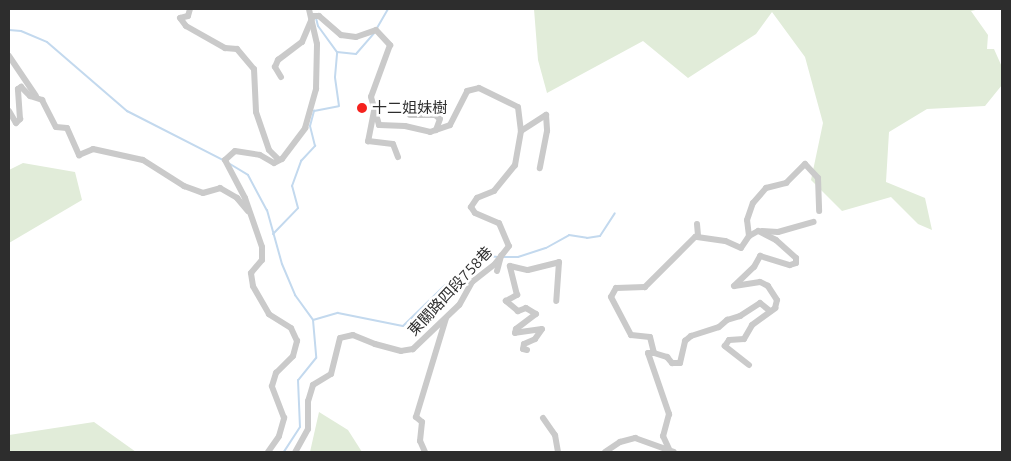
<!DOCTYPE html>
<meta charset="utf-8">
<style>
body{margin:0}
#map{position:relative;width:1011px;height:461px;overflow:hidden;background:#fff;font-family:Ubuntu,"Noto Sans TC",sans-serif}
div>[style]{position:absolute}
.green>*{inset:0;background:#e1ecd9}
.stream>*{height:2px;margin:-1px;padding:0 1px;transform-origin:1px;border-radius:1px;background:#c3d9ee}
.minor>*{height:6px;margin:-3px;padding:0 3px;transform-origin:3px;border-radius:3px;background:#cacaca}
.dots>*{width:14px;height:14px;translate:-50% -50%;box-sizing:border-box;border:2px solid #fff;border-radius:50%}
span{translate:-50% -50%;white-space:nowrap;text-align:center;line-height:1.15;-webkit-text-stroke:5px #fff;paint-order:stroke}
.poi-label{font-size:15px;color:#2d2d2d}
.left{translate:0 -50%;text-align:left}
.street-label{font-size:15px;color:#2d2d2d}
.frame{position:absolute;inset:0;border:10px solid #2d2d2d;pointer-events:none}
</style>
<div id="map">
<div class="green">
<i style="clip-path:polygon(534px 9px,980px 9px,971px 11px,988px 35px,987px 49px,994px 49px,1002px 67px,1002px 85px,985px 106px,927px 109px,889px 132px,886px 182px,925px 198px,932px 230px,918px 224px,891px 197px,842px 211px,811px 180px,823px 123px,805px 57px,772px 12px,756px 34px,688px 78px,643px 41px,547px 93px,538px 60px)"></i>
<i style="clip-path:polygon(23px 163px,75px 172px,82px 200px,9px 243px,9px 170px)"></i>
<i style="clip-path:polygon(319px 412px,348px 430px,362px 452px,310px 452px)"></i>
<i style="clip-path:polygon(94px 422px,136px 452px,9px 452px,9px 435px)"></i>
</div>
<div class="stream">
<i style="left:316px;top:18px;width:8px;rotate:76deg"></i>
<i style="left:318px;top:26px;width:32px;rotate:54deg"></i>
<i style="left:377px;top:28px;width:22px;rotate:-60deg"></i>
<i style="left:9px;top:30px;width:12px;rotate:5deg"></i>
<i style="left:21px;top:31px;width:28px;rotate:23deg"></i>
<i style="left:47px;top:42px;width:106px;rotate:40.8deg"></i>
<i style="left:127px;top:111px;width:108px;rotate:27deg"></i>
<i style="left:230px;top:164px;width:21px;rotate:31deg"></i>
<i style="left:248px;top:175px;width:40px;rotate:62deg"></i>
<i style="left:267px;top:210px;width:56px;rotate:74.5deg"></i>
<i style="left:282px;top:264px;width:34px;rotate:67deg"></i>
<i style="left:295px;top:295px;width:31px;rotate:54deg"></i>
<i style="left:313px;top:320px;width:38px;rotate:85deg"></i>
<i style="left:316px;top:358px;width:28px;rotate:129deg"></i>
<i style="left:298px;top:380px;width:47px;rotate:87.6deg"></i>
<i style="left:300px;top:427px;width:30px;rotate:123deg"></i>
<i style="left:273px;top:234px;width:36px;rotate:-46deg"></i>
<i style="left:298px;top:208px;width:23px;rotate:-105deg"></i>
<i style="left:292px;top:186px;width:27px;rotate:-70deg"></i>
<i style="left:301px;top:161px;width:21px;rotate:-47deg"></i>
<i style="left:315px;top:146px;width:21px;rotate:-104deg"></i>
<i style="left:310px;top:126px;width:16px;rotate:-75deg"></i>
<i style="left:314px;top:111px;width:25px;rotate:-11deg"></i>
<i style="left:339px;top:106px;width:29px;rotate:-98deg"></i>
<i style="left:335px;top:77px;width:25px;rotate:-85deg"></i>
<i style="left:337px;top:52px;width:19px;rotate:6deg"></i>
<i style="left:356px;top:54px;width:28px;rotate:-49deg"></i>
<i style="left:503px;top:257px;width:15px"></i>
<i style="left:518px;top:257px;width:29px;rotate:-18deg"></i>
<i style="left:546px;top:248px;width:26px;rotate:-29deg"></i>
<i style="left:569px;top:235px;width:18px;rotate:9deg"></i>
<i style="left:587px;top:238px;width:13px;rotate:-9deg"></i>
<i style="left:600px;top:236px;width:27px;rotate:-57deg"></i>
<i style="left:313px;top:320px;width:26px;rotate:-16deg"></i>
<i style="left:338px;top:313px;width:66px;rotate:11.3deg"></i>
<i style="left:403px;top:326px;width:60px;rotate:-44.3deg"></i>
<i style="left:446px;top:284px;width:51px;rotate:-33.1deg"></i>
<i style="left:489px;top:256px;width:9px;rotate:6deg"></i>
</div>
<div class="minor">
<i style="left:190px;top:9px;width:7px;rotate:106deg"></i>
<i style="left:188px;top:16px;width:8px;rotate:166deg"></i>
<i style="left:180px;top:18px;width:10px;rotate:53deg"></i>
<i style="left:186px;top:26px;width:45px;rotate:29.4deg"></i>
<i style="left:225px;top:48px;width:12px;rotate:5deg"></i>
<i style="left:237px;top:49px;width:26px;rotate:50deg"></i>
<i style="left:254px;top:69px;width:43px;rotate:87.3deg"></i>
<i style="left:256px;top:112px;width:40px;rotate:71.1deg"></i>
<i style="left:269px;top:150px;width:14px;rotate:45deg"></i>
<i style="left:9px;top:56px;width:48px;rotate:56deg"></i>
<i style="left:281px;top:77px;width:12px;rotate:-121deg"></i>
<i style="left:275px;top:67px;width:8px;rotate:-67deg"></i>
<i style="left:278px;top:60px;width:30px;rotate:-37deg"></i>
<i style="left:302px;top:42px;width:28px;rotate:-67deg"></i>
<i style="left:313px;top:16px;width:6px"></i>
<i style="left:319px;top:16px;width:29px;rotate:41deg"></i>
<i style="left:341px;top:35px;width:15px;rotate:8deg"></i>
<i style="left:356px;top:37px;width:21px;rotate:-19deg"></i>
<i style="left:376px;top:30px;width:21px;rotate:47deg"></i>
<i style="left:390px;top:45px;width:55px;rotate:110.1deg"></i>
<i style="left:371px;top:97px;width:29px;rotate:74deg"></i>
<i style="left:379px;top:125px;width:26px;rotate:2deg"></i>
<i style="left:405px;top:126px;width:26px;rotate:13deg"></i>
<i style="left:430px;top:132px;width:21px;rotate:-19deg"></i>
<i style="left:450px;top:125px;width:38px;rotate:-63deg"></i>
<i style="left:467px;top:91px;width:12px;rotate:-14deg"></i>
<i style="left:479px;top:88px;width:43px;rotate:26deg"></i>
<i style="left:518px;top:107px;width:24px;rotate:83deg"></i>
<i style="left:521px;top:131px;width:35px;rotate:100deg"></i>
<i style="left:515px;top:165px;width:33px;rotate:129deg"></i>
<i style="left:494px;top:191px;width:18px;rotate:158deg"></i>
<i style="left:477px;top:198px;width:11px;rotate:124deg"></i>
<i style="left:471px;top:207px;width:7px;rotate:56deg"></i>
<i style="left:475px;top:213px;width:26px;rotate:23deg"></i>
<i style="left:499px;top:223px;width:25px;rotate:67deg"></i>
<i style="left:509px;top:246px;width:23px;rotate:128deg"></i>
<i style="left:495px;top:264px;width:29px;rotate:142deg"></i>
<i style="left:472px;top:282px;width:26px;rotate:119deg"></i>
<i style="left:459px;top:305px;width:64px;rotate:136.3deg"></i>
<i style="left:413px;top:349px;width:12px;rotate:171deg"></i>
<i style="left:401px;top:351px;width:27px;rotate:-165deg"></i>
<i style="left:375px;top:344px;width:24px;rotate:-158deg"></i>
<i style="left:353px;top:335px;width:13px;rotate:167deg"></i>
<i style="left:340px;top:338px;width:37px;rotate:104deg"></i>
<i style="left:331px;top:374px;width:21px;rotate:149deg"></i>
<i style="left:313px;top:385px;width:17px;rotate:107deg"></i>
<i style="left:308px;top:401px;width:28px;rotate:90deg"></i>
<i style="left:308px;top:429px;width:26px;rotate:119deg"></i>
<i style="left:9px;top:111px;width:14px;rotate:60deg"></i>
<i style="left:16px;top:123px;width:6px;rotate:-45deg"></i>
<i style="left:20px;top:119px;width:30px;rotate:-94deg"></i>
<i style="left:18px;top:89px;width:4px;rotate:-34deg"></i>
<i style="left:21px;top:87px;width:13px;rotate:45deg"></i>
<i style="left:30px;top:96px;width:13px;rotate:18deg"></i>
<i style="left:42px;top:100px;width:30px;rotate:63deg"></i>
<i style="left:56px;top:127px;width:11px;rotate:5deg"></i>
<i style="left:67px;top:128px;width:30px;rotate:66deg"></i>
<i style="left:79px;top:155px;width:15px;rotate:-23deg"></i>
<i style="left:93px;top:149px;width:51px;rotate:12.4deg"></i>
<i style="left:143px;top:160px;width:49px;rotate:32.4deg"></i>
<i style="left:184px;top:186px;width:20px;rotate:20deg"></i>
<i style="left:203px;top:193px;width:18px;rotate:-16deg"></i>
<i style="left:220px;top:188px;width:20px;rotate:30deg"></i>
<i style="left:237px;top:198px;width:17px;rotate:50deg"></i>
<i style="left:374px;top:111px;width:31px;rotate:101deg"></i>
<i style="left:368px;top:141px;width:25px;rotate:7deg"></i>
<i style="left:393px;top:144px;width:14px;rotate:69deg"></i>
<i style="left:410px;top:115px;width:25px"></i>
<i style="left:435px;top:115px;width:6px;rotate:39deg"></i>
<i style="left:440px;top:119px;width:12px;rotate:110deg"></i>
<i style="left:521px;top:131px;width:30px;rotate:-33deg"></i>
<i style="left:546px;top:115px;width:16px;rotate:86deg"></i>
<i style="left:547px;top:131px;width:38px;rotate:101deg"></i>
<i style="left:697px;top:224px;width:12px;rotate:85deg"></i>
<i style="left:762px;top:231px;width:16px;rotate:4deg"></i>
<i style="left:778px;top:232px;width:37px;rotate:-16deg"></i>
<i style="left:749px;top:236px;width:16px;rotate:-97deg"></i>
<i style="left:747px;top:220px;width:18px;rotate:-71deg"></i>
<i style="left:753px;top:203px;width:20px;rotate:-49deg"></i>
<i style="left:766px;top:188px;width:21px;rotate:-14deg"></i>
<i style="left:786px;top:183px;width:27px;rotate:-45deg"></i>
<i style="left:805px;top:164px;width:19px;rotate:47deg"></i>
<i style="left:818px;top:178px;width:33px;rotate:88deg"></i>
<i style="left:497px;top:271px;width:16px;rotate:-75deg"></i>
<i style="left:527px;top:350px;width:4px;rotate:-166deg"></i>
<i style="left:523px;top:349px;width:5px;rotate:-79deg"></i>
<i style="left:524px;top:344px;width:12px;rotate:-24deg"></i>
<i style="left:535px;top:339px;width:12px;rotate:-55deg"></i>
<i style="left:542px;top:329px;width:27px;rotate:172deg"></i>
<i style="left:515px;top:333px;width:4px;rotate:-76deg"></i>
<i style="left:516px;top:329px;width:25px;rotate:-37deg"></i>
<i style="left:536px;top:314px;width:12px;rotate:-149deg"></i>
<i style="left:526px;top:308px;width:9px;rotate:159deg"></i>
<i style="left:518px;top:311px;width:16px;rotate:-140deg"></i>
<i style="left:506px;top:301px;width:13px;rotate:-29deg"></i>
<i style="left:517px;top:295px;width:30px;rotate:-104deg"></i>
<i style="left:510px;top:266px;width:18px;rotate:13deg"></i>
<i style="left:528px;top:270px;width:32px;rotate:-14deg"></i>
<i style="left:559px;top:262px;width:39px;rotate:94deg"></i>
<i style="left:654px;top:353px;width:6px;rotate:180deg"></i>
<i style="left:648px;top:353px;width:65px;rotate:71deg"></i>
<i style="left:669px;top:414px;width:23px;rotate:105deg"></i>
<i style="left:663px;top:436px;width:14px;rotate:65deg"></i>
<i style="left:749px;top:365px;width:31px;rotate:-142deg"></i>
<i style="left:725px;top:346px;width:7px;rotate:-56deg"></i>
<i style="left:729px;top:340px;width:15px;rotate:-4deg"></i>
<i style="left:744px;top:339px;width:16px;rotate:-60deg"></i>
<i style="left:752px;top:325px;width:29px;rotate:-36deg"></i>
<i style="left:775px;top:308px;width:8px;rotate:-76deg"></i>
<i style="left:777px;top:300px;width:17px;rotate:-123deg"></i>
<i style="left:768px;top:286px;width:9px;rotate:-153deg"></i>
<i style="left:760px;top:282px;width:26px;rotate:171deg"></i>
<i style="left:734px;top:286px;width:28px;rotate:-44deg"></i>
<i style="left:754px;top:267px;width:13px;rotate:-61deg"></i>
<i style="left:760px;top:256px;width:31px;rotate:17deg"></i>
<i style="left:790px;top:265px;width:6px;rotate:-18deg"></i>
<i style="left:796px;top:263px;width:5px;rotate:-90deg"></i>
<i style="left:796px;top:258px;width:27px;rotate:-138deg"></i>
<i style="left:776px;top:240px;width:20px;rotate:-153deg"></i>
<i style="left:758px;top:231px;width:10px;rotate:151deg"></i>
<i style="left:749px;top:236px;width:14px;rotate:124deg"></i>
<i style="left:741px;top:248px;width:17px;rotate:-156deg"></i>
<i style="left:725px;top:241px;width:30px;rotate:-172deg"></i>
<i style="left:695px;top:237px;width:71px;rotate:135deg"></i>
<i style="left:645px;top:287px;width:29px;rotate:178deg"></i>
<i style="left:616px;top:288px;width:10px;rotate:119deg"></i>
<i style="left:611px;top:297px;width:43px;rotate:62.2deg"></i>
<i style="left:631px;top:335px;width:19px;rotate:6deg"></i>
<i style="left:650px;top:337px;width:16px;rotate:76deg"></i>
<i style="left:654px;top:353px;width:14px;rotate:17deg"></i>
<i style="left:667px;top:357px;width:8px;rotate:50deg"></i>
<i style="left:672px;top:363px;width:8px"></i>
<i style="left:680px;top:363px;width:23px;rotate:-77deg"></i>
<i style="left:685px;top:341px;width:8px;rotate:-40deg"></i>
<i style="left:691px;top:336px;width:29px;rotate:-18deg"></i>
<i style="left:719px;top:327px;width:11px;rotate:-41deg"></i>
<i style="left:727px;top:320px;width:14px;rotate:-17deg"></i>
<i style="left:740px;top:316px;width:24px;rotate:-33deg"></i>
<i style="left:760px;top:303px;width:13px;rotate:39deg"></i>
<i style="left:543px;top:418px;width:21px;rotate:55deg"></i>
<i style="left:555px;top:435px;width:17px;rotate:80deg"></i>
<i style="left:268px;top:452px;width:19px;rotate:-55deg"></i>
<i style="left:279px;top:436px;width:19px;rotate:-74deg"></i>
<i style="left:284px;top:418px;width:34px;rotate:-111deg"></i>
<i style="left:272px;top:386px;width:14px;rotate:-73deg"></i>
<i style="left:276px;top:373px;width:24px;rotate:-45deg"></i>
<i style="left:293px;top:356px;width:16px;rotate:-75deg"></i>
<i style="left:297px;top:341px;width:14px;rotate:-115deg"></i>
<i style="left:291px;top:328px;width:26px;rotate:-148deg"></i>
<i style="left:269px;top:314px;width:32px;rotate:-120deg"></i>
<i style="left:253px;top:286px;width:13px;rotate:-99deg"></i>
<i style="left:251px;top:273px;width:17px;rotate:-50deg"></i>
<i style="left:262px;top:260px;width:13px;rotate:-90deg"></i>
<i style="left:262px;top:247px;width:52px;rotate:-109.1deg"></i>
<i style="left:245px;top:198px;width:43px;rotate:-117.8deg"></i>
<i style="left:225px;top:160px;width:13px;rotate:-42deg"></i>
<i style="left:235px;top:151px;width:25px;rotate:9deg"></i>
<i style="left:260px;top:155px;width:16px;rotate:30deg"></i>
<i style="left:274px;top:163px;width:9px;rotate:-27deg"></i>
<i style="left:282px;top:159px;width:39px;rotate:-53deg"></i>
<i style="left:305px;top:128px;width:41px;rotate:-74.2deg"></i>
<i style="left:316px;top:89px;width:45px;rotate:-88.7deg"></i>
<i style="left:317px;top:44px;width:36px;rotate:-103deg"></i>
<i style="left:425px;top:452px;width:12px;rotate:-114deg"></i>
<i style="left:420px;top:441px;width:19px;rotate:-84deg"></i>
<i style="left:422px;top:422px;width:8px;rotate:-140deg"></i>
<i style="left:416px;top:417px;width:103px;rotate:-73.1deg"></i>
<i style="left:605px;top:452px;width:18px;rotate:-34deg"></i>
<i style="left:620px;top:442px;width:16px;rotate:-15deg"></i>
<i style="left:635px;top:438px;width:41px;rotate:19.7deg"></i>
</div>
<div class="dots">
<i style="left:362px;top:108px;background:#f5221e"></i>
</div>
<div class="poi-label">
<span class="left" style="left:372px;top:108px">十二姐妹樹</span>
</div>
<div class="street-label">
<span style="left:450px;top:291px;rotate:-47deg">東關路四段758巷</span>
</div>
<div class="frame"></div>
</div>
